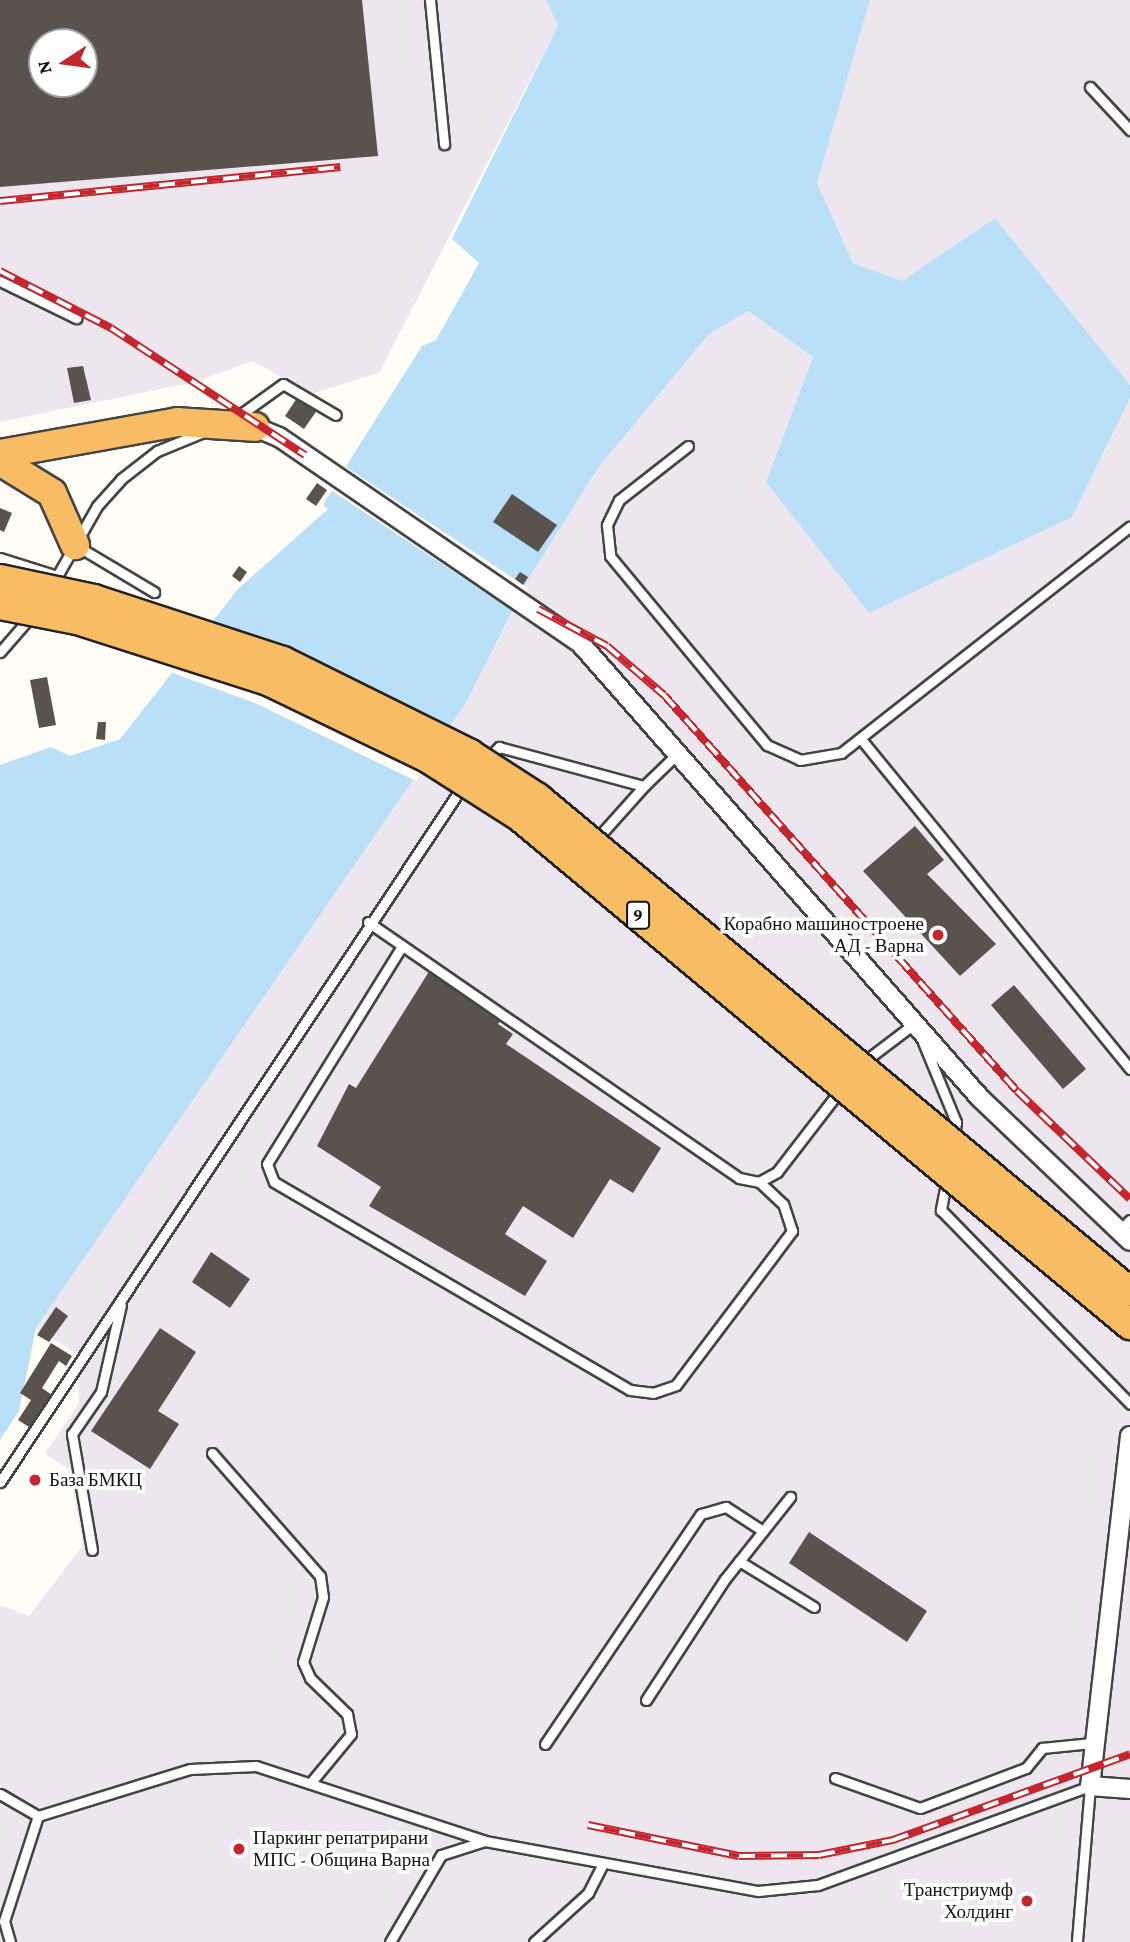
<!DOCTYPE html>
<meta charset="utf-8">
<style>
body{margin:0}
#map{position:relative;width:1130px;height:1942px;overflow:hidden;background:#fffdf5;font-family:"Crimson Pro",serif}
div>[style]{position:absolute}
.industrial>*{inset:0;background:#eee6ef}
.water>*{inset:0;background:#b9e0f7}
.pier>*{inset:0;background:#fffdf5}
.building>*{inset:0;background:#5a524d}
.roads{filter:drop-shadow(2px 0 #444) drop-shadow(-2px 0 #444) drop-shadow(0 2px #444) drop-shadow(0 -2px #444)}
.service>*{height:9px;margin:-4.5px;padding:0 4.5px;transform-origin:4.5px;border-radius:4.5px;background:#fff}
.minor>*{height:18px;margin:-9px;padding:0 9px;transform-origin:9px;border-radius:9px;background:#fff}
.trunk>*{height:28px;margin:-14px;padding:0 14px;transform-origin:14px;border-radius:14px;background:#f7bc64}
.rail>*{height:8px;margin-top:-4px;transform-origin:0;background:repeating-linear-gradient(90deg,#fff 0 16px,#c4262e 0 32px);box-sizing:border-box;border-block:2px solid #c4262e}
.bridges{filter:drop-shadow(2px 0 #222) drop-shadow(-2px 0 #222) drop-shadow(0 2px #222) drop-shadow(0 -2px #222)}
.trunk-bridge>*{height:28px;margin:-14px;padding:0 14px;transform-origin:14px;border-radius:14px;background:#f7bc64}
.dots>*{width:19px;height:19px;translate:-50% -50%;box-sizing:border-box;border:4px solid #fff;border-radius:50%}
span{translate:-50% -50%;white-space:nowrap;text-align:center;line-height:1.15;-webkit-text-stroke:7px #fff;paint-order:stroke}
.shield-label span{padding:2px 5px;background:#fff;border:2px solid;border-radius:5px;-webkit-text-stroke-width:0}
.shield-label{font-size:18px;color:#111;font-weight:700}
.poi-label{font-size:19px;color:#111}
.right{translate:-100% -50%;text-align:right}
.left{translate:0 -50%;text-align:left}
.north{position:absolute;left:28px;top:28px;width:70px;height:70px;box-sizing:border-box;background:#fff;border:2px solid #a0a0a0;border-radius:50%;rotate:257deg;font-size:19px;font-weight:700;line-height:28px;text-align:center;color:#111}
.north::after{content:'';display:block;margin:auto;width:24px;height:32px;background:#c4262e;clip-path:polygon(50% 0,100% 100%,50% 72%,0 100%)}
</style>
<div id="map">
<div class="industrial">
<i style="clip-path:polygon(evenodd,0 0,546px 0,558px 26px,379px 373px,311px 394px,253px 361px,195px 382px,0 422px,0 0,42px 42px,84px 42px,84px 84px,42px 84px,42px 42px)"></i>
<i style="clip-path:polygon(870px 0,1130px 0,1130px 385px,995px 218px,902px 281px,853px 263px,817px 183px)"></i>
<i style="clip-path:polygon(748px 311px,813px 357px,766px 482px,1072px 517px,1130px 398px,1130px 1942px,0 1942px,0 1605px,29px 1616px,83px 1545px,70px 1470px,45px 1454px,79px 1403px,77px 1354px,36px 1328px,464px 706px,529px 578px,598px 468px,709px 334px)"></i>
</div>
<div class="water">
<i style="clip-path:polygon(546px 0,870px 0,817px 183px,853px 263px,902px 281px,995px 218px,1130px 385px,1130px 398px,1072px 517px,869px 613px,766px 482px,813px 357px,748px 311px,709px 334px,598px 468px,529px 578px,464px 706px,36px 1328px,19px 1411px,0 1440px,0 765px,51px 747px,70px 756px,120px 739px,238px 589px,328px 509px,323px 505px,348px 463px,422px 346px,436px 340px,479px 263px,452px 239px,558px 26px)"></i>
</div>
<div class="pier">
<i style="clip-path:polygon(343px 465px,528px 588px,515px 612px,329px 489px)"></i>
<i style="clip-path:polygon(208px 623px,286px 647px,454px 727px,416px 781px,255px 703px,170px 672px)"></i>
</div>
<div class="building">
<i style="clip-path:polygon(evenodd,0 0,362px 0,378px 156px,0 187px,0 0,42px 42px,84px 42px,84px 84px,42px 84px,42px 42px)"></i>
<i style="clip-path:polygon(83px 366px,91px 400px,74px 403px,67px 368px)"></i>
<i style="clip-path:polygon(299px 395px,318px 409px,304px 429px,285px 416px)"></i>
<i style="clip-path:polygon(317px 483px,327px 490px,316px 506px,306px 499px)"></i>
<i style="clip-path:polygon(512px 494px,557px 525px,538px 552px,493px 522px)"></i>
<i style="clip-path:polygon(0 508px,12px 513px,4px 532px,0 530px)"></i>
<i style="clip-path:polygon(239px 566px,247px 572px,240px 582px,232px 576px)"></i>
<i style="clip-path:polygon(520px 572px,528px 577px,523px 585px,515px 579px)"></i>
<i style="clip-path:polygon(47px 677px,56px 725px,39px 728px,30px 680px)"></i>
<i style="clip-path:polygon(98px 722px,106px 722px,105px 740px,96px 739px)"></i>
<i style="clip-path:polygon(915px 826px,944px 860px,927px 874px,996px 944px,960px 976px,863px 871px)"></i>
<i style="clip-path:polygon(430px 970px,503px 1017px,498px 1024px,513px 1034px,506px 1044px,661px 1148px,633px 1193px,610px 1179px,573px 1238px,523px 1206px,505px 1234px,547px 1261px,525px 1296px,369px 1206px,381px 1187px,317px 1146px,349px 1084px,356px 1088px)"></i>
<i style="clip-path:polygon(1014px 985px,1086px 1069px,1063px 1089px,991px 1005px)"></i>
<i style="clip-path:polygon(211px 1252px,250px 1279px,230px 1308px,192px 1282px)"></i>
<i style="clip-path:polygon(56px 1307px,68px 1316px,49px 1342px,37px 1335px)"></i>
<i style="clip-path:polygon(160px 1328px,196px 1352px,158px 1411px,179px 1424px,150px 1469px,91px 1431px)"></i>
<i style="clip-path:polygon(51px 1343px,72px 1356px,66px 1366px,59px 1361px,42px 1388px,52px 1395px,29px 1427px,18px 1420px,31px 1400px,20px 1393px)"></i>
<i style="clip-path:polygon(809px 1532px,927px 1611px,907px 1642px,789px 1563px)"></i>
</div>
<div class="roads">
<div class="service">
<i style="left:430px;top:0;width:145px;rotate:84.4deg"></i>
<i style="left:1090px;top:87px;width:59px;rotate:47.1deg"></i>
<i style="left:0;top:281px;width:85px;rotate:26deg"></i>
<i style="left:250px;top:420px;width:10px;rotate:-127deg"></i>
<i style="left:244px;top:412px;width:48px;rotate:-35.7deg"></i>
<i style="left:283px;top:384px;width:61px;rotate:30.3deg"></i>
<i style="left:688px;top:446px;width:88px;rotate:142deg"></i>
<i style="left:619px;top:500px;width:28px;rotate:116deg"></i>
<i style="left:607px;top:525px;width:31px;rotate:84deg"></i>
<i style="left:610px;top:556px;width:246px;rotate:50.3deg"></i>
<i style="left:767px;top:745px;width:36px;rotate:24deg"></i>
<i style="left:800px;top:760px;width:42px;rotate:-9.7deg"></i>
<i style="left:841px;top:753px;width:367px;rotate:-38.1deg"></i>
<i style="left:77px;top:546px;width:90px;rotate:30.9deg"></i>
<i style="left:0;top:558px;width:60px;rotate:17.5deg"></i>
<i style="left:52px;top:585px;width:91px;rotate:-60.3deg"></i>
<i style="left:97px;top:506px;width:36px;rotate:-48deg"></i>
<i style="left:121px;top:479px;width:46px;rotate:-37.9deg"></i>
<i style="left:157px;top:451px;width:48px;rotate:-22.2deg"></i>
<i style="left:0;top:652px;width:50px;rotate:-49deg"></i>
<i style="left:861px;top:739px;width:426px;rotate:50.8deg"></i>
<i style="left:485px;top:761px;width:20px;rotate:-45deg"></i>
<i style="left:499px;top:747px;width:150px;rotate:15.1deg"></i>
<i style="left:644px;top:786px;width:47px;rotate:-44.1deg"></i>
<i style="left:594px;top:842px;width:75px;rotate:-48.2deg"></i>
<i style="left:368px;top:922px;width:451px;rotate:34.6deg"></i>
<i style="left:739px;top:1178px;width:20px;rotate:11deg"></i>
<i style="left:759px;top:1182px;width:21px;rotate:-29deg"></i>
<i style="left:777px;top:1172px;width:105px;rotate:-52.4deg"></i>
<i style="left:402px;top:946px;width:256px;rotate:121.8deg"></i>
<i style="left:267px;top:1164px;width:19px;rotate:69deg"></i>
<i style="left:274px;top:1182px;width:412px;rotate:30.3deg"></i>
<i style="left:630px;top:1390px;width:23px;rotate:7deg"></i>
<i style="left:653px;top:1393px;width:24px;rotate:-19deg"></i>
<i style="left:676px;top:1385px;width:193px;rotate:-53deg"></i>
<i style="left:792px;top:1231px;width:28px;rotate:-108deg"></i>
<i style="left:783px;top:1204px;width:33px;rotate:-137deg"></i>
<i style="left:923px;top:1042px;width:87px;rotate:67.6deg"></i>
<i style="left:956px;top:1122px;width:15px;rotate:98deg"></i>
<i style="left:861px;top:1064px;width:68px;rotate:-37.2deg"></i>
<i style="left:947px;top:1178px;width:33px;rotate:101deg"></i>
<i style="left:941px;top:1210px;width:271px;rotate:45.7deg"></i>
<i style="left:1118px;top:1232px;width:17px;rotate:-45deg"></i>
<i style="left:212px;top:1453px;width:164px;rotate:48.7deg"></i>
<i style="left:320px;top:1576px;width:21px;rotate:82deg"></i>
<i style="left:323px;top:1597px;width:68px;rotate:107.1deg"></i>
<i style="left:303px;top:1662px;width:17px;rotate:66deg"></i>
<i style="left:310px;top:1678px;width:52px;rotate:44.2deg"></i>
<i style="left:347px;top:1714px;width:20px;rotate:79deg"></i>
<i style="left:351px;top:1734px;width:60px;rotate:129.6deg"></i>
<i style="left:0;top:1482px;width:838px;rotate:-56.39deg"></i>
<i style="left:92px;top:1550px;width:118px;rotate:-99.8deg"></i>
<i style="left:72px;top:1434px;width:51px;rotate:-55.4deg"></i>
<i style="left:101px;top:1392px;width:89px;rotate:-77.1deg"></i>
<i style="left:739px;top:1561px;width:88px;rotate:31.5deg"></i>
<i style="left:646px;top:1700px;width:145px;rotate:-56.9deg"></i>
<i style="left:725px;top:1579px;width:105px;rotate:-51.6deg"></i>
<i style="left:545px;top:1744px;width:278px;rotate:-55.9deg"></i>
<i style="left:701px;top:1514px;width:26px;rotate:-16deg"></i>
<i style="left:726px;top:1507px;width:44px;rotate:33deg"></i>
<i style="left:835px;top:1778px;width:90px;rotate:19.4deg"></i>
<i style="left:920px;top:1808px;width:113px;rotate:-20.7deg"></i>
<i style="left:1026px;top:1768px;width:26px;rotate:-51deg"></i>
<i style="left:1042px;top:1748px;width:50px;rotate:-5.7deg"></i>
<i style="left:0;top:1794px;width:44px;rotate:30.1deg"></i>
<i style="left:10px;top:1942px;width:22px;rotate:-106deg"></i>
<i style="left:4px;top:1921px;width:110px;rotate:-72.1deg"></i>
<i style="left:38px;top:1816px;width:159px;rotate:-17.2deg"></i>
<i style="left:190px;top:1769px;width:66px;rotate:-2.6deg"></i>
<i style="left:256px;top:1766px;width:241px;rotate:18.1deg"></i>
<i style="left:485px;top:1841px;width:278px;rotate:10.4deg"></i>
<i style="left:758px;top:1891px;width:60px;rotate:-5.7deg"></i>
<i style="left:818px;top:1885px;width:289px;rotate:-20deg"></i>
<i style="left:1090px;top:1786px;width:157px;rotate:94.8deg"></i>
<i style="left:390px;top:1942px;width:101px;rotate:-59.6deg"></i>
<i style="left:441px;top:1855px;width:46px;rotate:-17.7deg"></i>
<i style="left:534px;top:1942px;width:73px;rotate:-42.2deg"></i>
<i style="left:588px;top:1893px;width:29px;rotate:-63deg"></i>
</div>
<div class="minor">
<i style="left:255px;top:427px;width:26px;rotate:23deg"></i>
<i style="left:279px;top:437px;width:365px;rotate:34.4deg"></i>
<i style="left:580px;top:643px;width:606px;rotate:48.68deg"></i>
<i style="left:980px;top:1098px;width:207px;rotate:43.6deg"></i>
<i style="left:1130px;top:1436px;width:352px;rotate:96.5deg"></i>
<i style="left:1090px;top:1786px;width:40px;rotate:4.3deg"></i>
</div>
<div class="trunk">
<i style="left:0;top:454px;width:181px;rotate:-10.2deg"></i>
<i style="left:178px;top:422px;width:77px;rotate:3.7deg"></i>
<i style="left:0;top:461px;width:61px;rotate:31.6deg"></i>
<i style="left:52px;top:493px;width:57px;rotate:66.1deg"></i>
</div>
</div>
<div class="rail">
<i style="left:0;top:201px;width:342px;rotate:-5.7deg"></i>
<i style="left:0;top:271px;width:125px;rotate:27.2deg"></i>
<i style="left:111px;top:328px;width:232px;rotate:33.2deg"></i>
<i style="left:538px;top:609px;width:78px;rotate:28.2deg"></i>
<i style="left:607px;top:646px;width:75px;rotate:40.7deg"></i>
<i style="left:664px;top:695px;width:530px;rotate:48.29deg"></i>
<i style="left:1017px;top:1091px;width:156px;rotate:43.7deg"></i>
<i style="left:588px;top:1825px;width:154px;rotate:11.6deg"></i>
<i style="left:739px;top:1856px;width:80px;rotate:-0.7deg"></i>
<i style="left:819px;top:1855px;width:76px;rotate:-11.5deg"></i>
<i style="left:893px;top:1840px;width:252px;rotate:-19.9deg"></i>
</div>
<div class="bridges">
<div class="trunk-bridge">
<i style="left:0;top:579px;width:96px;rotate:12deg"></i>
<i style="left:94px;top:599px;width:199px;rotate:18.2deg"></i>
<i style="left:283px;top:661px;width:209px;rotate:26.4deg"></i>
<i style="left:470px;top:754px;width:81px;rotate:32.9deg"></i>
<i style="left:538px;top:798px;width:771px;rotate:39.84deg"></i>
<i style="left:0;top:605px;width:78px;rotate:11deg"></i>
<i style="left:77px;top:620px;width:201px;rotate:17.7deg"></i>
<i style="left:268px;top:681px;width:179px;rotate:25.8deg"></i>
<i style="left:429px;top:759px;width:108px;rotate:32.5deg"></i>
<i style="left:520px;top:817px;width:794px;rotate:39.79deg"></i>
</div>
</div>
<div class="dots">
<i style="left:938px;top:935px;background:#c4262e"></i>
<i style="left:35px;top:1480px;background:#c4262e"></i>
<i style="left:239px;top:1849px;background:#c4262e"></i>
<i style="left:1027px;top:1901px;background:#c4262e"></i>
</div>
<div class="shield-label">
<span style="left:638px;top:915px">9</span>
</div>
<div class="poi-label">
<span class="right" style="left:924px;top:935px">Корабно машиностроене<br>АД - Варна</span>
<span class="left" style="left:49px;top:1480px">База БМКЦ</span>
<span class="left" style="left:253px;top:1849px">Паркинг репатрирани<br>МПС - Община Варна</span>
<span class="right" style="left:1013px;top:1901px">Транстриумф<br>Холдинг</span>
</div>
<div class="north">N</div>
</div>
